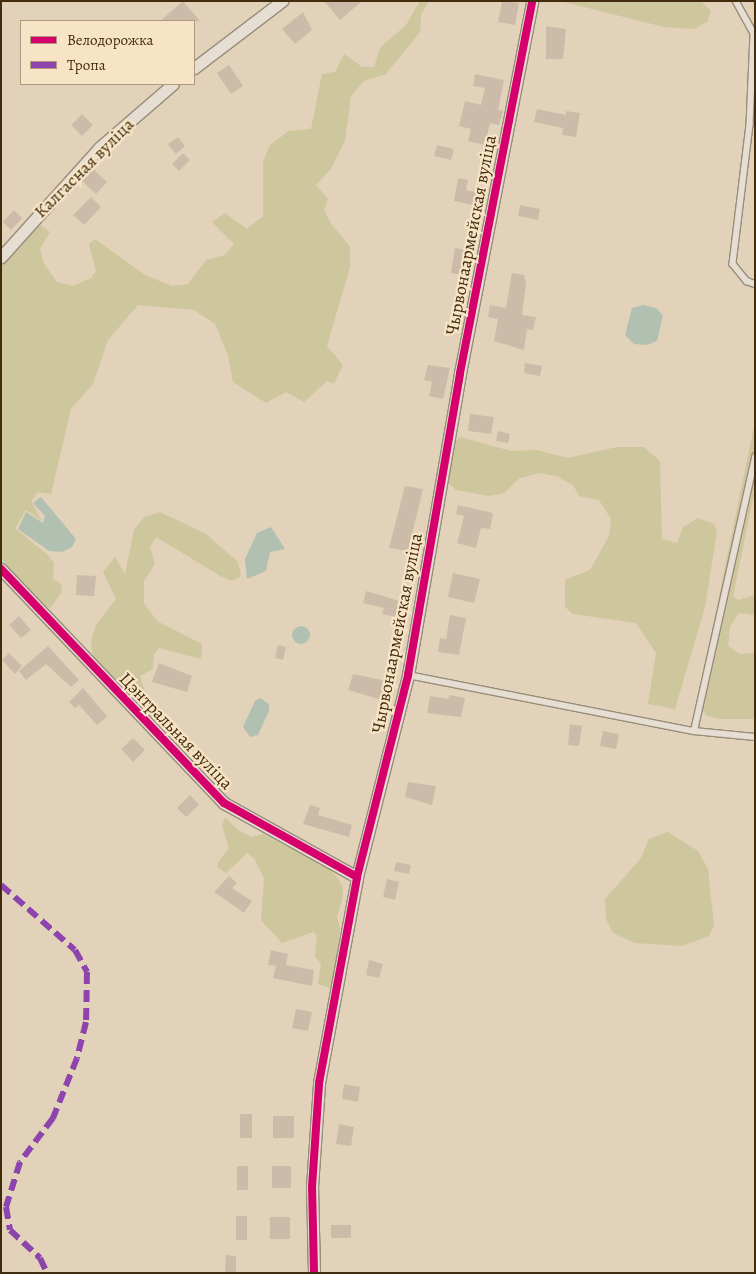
<!DOCTYPE html>
<meta charset="utf-8">
<style>
body{margin:0}
#map{position:relative;width:756px;height:1274px;overflow:hidden;background:#e2d2b9;font-family:Alegreya,serif}
div>[style]{position:absolute}
.green>*{inset:0;background:#cec69d}
.water>*{inset:0;background:#b2c0b2}
.round{border-radius:50%}
.building>*{inset:0;background:#cdbba9}
.roads{filter:drop-shadow(1px 0 #988c7a) drop-shadow(-1px 0 #988c7a) drop-shadow(0 1px #988c7a) drop-shadow(0 -1px #988c7a)}
.lane>*{height:5.5px;margin:-2.75px;padding:0 2.75px;transform-origin:2.75px;border-radius:2.75px;background:#e6ded2}
.street>*{height:11px;margin:-5.5px;padding:0 5.5px;transform-origin:5.5px;border-radius:5.5px;background:#e6ded2}
.quiet>*{height:6px;margin-top:-3px;transform-origin:0;background:repeating-linear-gradient(90deg,#8e44ad 0 12px,transparent 0 18px)}
.cycleway>*{height:8px;margin:-4px;padding:0 4px;transform-origin:4px;border-radius:4px;background:#d6006c}
span{translate:-50% -50%;white-space:nowrap;text-align:center;line-height:1.15;-webkit-text-stroke:4.5px #f7e4c6;paint-order:stroke}
.street-label{font-size:18px;color:#422c0d}
.frame{position:absolute;inset:0;border:2px solid #422c0d;pointer-events:none}
.legend{position:absolute;left:20px;top:20px;width:175px;height:65px;box-sizing:border-box;background:#f7e4c6;border:1px solid #af9a7c;margin:0;padding:6px 9px;list-style:none;font-size:15px;color:#422c0d}
.legend li{display:flex;align-items:center;gap:10px;height:25px}
.legend b{width:25px;border:1px solid #af9a7c}
</style>
<div id="map">
<div class="green">
<i style="clip-path:polygon(420px 1px,429px 1px,421px 14px,420px 32px,386px 74px,364px 81px,351px 96px,345px 141px,331px 169px,316px 185px,328px 199px,324px 210px,330px 222px,350px 247px,350px 267px,327px 346px,343px 365px,334px 384px,327px 381px,304px 402px,286px 392px,266px 403px,233px 382px,228px 355px,215px 324px,194px 310px,138px 305px,108px 340px,93px 384px,71px 409px,51px 494px,38px 492px,31px 501px,42px 521px,26px 510px,15px 528px,48px 555px,54px 563px,53px 579px,61px 584px,62px 592px,50px 608px,38px 601px,1px 559px,1px 265px,36px 222px,50px 232px,40px 249px,44px 264px,57px 282px,73px 286px,91px 278px,96px 271px,89px 244px,95px 239px,145px 275px,172px 286px,188px 284px,206px 260px,225px 255px,234px 244px,212px 222px,225px 213px,247px 229px,263px 216px,263px 162px,270px 145px,289px 131px,311px 129px,322px 74px,335px 72px,344px 54px,362px 67px,374px 67px,380px 48px,406px 25px)"></i>
<i style="clip-path:polygon(560px 1px,701px 1px,711px 11px,707px 22px,694px 29px,664px 27px)"></i>
<i style="clip-path:polygon(755px 422px,755px 489px,733px 596px,738px 600px,755px 595px,755px 615px,739px 613px,730px 627px,728px 646px,740px 654px,755px 653px,755px 719px,720px 719px,707px 716px,697px 702px)"></i>
<i style="clip-path:polygon(460px 437px,511px 451px,536px 450px,568px 458px,617px 447px,644px 447px,660px 461px,662px 539px,677px 543px,683px 527px,698px 518px,714px 524px,717px 531px,705px 607px,675px 709px,648px 704px,656px 653px,636px 623px,573px 614px,565px 607px,565px 580px,590px 570px,609px 536px,611px 519px,599px 500px,579px 496px,573px 485px,556px 476px,540px 473px,520px 478px,504px 493px,489px 496px,456px 490px,446px 481px,451px 444px)"></i>
<i style="clip-path:polygon(160px 512px,206px 534px,238px 562px,241px 576px,233px 581px,222px 577px,156px 537px,150px 547px,155px 564px,144px 581px,144px 603px,157px 621px,202px 644px,201px 659px,159px 648px,154px 654px,153px 669px,140px 676px,147px 697px,163px 712px,173px 732px,163px 728px,93px 658px,91px 641px,96px 625px,116px 599px,103px 572px,115px 557px,125px 574px,134px 530px,144px 517px)"></i>
<i style="clip-path:polygon(225px 817px,239px 831px,252px 837px,263px 834px,329px 869px,338px 878px,343px 888px,342px 900px,337px 917px,340px 929px,334px 985px,330px 988px,318px 984px,321px 964px,315px 956px,317px 936px,313px 932px,282px 943px,261px 920px,264px 878px,254px 858px,247px 853px,226px 873px,218px 868px,218px 862px,229px 848px,222px 826px)"></i>
<i style="clip-path:polygon(668px 832px,698px 851px,708px 869px,714px 925px,709px 936px,682px 946px,635px 943px,613px 933px,606px 919px,605px 899px,641px 858px,649px 839px)"></i>
</div>
<div class="water">
<i style="clip-path:polygon(643px 305px,656px 308px,663px 315px,657px 341px,647px 345px,634px 344px,625px 335px,632px 308px)"></i>
<i style="clip-path:polygon(41px 497px,76px 539px,72px 547px,62px 552px,49px 551px,18px 529px,26px 512px,43px 523px,45px 516px,33px 503px)"></i>
<i style="clip-path:polygon(271px 527px,285px 549px,270px 552px,266px 571px,247px 579px,245px 559px,257px 533px)"></i>
<i class="round" style="left:292px;top:626px;width:18px;height:18px"></i>
<i style="clip-path:polygon(260px 698px,269px 704px,269px 711px,258px 735px,250px 737px,243px 727px,255px 701px)"></i>
</div>
<div class="building">
<i style="clip-path:polygon(183px 1px,200px 21px,160px 21px)"></i>
<i style="clip-path:polygon(324px 1px,362px 1px,340px 20px)"></i>
<i style="clip-path:polygon(502px 1px,519px 3px,515px 25px,498px 22px)"></i>
<i style="clip-path:polygon(303px 12px,312px 30px,295px 44px,282px 29px)"></i>
<i style="clip-path:polygon(546px 26px,566px 29px,563px 59px,546px 59px)"></i>
<i style="clip-path:polygon(229px 65px,243px 86px,231px 94px,217px 73px)"></i>
<i style="clip-path:polygon(475px 74px,504px 80px,498px 110px,503px 111px,499px 125px,490px 123px,485px 145px,468px 141px,471px 129px,459px 126px,465px 101px,481px 105px,485px 88px,473px 86px)"></i>
<i style="clip-path:polygon(537px 109px,566px 115px,566px 111px,580px 113px,576px 137px,562px 135px,563px 128px,534px 122px)"></i>
<i style="clip-path:polygon(82px 114px,93px 125px,82px 136px,71px 125px)"></i>
<i style="clip-path:polygon(178px 137px,185px 146px,176px 154px,168px 144px)"></i>
<i style="clip-path:polygon(437px 145px,454px 149px,451px 160px,434px 156px)"></i>
<i style="clip-path:polygon(183px 153px,190px 160px,179px 171px,172px 164px)"></i>
<i style="clip-path:polygon(92px 168px,107px 182px,96px 194px,81px 180px)"></i>
<i style="clip-path:polygon(458px 178px,468px 180px,466px 190px,480px 193px,477px 206px,454px 201px)"></i>
<i style="clip-path:polygon(91px 197px,101px 207px,84px 225px,73px 215px)"></i>
<i style="clip-path:polygon(520px 205px,540px 209px,538px 220px,518px 216px)"></i>
<i style="clip-path:polygon(14px 210px,22px 218px,11px 230px,3px 222px)"></i>
<i style="clip-path:polygon(455px 248px,471px 251px,468px 276px,451px 273px)"></i>
<i style="clip-path:polygon(512px 273px,524px 275px,526px 283px,522px 315px,536px 317px,533px 330px,527px 329px,524px 350px,494px 341px,498px 319px,488px 317px,490px 305px,506px 308px)"></i>
<i style="clip-path:polygon(525px 363px,542px 366px,540px 376px,524px 373px)"></i>
<i style="clip-path:polygon(428px 365px,450px 368px,443px 399px,429px 396px,432px 382px,424px 380px)"></i>
<i style="clip-path:polygon(470px 414px,494px 417px,491px 434px,468px 431px)"></i>
<i style="clip-path:polygon(498px 431px,510px 434px,508px 443px,496px 441px)"></i>
<i style="clip-path:polygon(405px 486px,423px 489px,408px 551px,389px 548px)"></i>
<i style="clip-path:polygon(458px 505px,493px 513px,490px 529px,481px 528px,476px 548px,457px 543px,464px 516px,456px 514px)"></i>
<i style="clip-path:polygon(453px 573px,480px 579px,474px 603px,448px 597px)"></i>
<i style="clip-path:polygon(77px 575px,96px 576px,94px 596px,76px 595px)"></i>
<i style="clip-path:polygon(366px 591px,403px 602px,400px 618px,382px 614px,384px 608px,363px 603px)"></i>
<i style="clip-path:polygon(450px 615px,466px 618px,459px 655px,438px 652px,440px 638px,446px 639px)"></i>
<i style="clip-path:polygon(19px 616px,31px 630px,21px 638px,9px 625px)"></i>
<i style="clip-path:polygon(278px 645px,286px 647px,283px 660px,275px 658px)"></i>
<i style="clip-path:polygon(48px 646px,79px 680px,71px 687px,46px 664px,26px 680px,19px 671px)"></i>
<i style="clip-path:polygon(9px 653px,22px 666px,15px 674px,2px 660px)"></i>
<i style="clip-path:polygon(159px 663px,192px 676px,187px 692px,152px 682px)"></i>
<i style="clip-path:polygon(353px 674px,386px 681px,382px 700px,348px 690px)"></i>
<i style="clip-path:polygon(83px 688px,107px 716px,97px 725px,79px 705px,75px 708px,69px 702px)"></i>
<i style="clip-path:polygon(450px 695px,465px 698px,461px 717px,427px 713px,430px 696px,448px 699px)"></i>
<i style="clip-path:polygon(570px 724px,582px 726px,579px 746px,568px 745px)"></i>
<i style="clip-path:polygon(603px 731px,619px 734px,616px 749px,600px 746px)"></i>
<i style="clip-path:polygon(133px 738px,145px 750px,133px 762px,121px 749px)"></i>
<i style="clip-path:polygon(408px 782px,436px 786px,432px 805px,405px 797px)"></i>
<i style="clip-path:polygon(190px 795px,199px 805px,186px 817px,177px 808px)"></i>
<i style="clip-path:polygon(310px 805px,320px 808px,318px 815px,352px 825px,349px 837px,303px 824px)"></i>
<i style="clip-path:polygon(396px 862px,411px 865px,409px 874px,394px 871px)"></i>
<i style="clip-path:polygon(229px 876px,237px 883px,232px 888px,252px 901px,244px 913px,214px 892px)"></i>
<i style="clip-path:polygon(387px 879px,399px 882px,395px 900px,383px 897px)"></i>
<i style="clip-path:polygon(271px 950px,288px 954px,286px 965px,314px 970px,312px 986px,273px 978px,276px 966px,268px 965px)"></i>
<i style="clip-path:polygon(369px 960px,383px 964px,379px 978px,366px 975px)"></i>
<i style="clip-path:polygon(296px 1009px,312px 1012px,308px 1031px,292px 1028px)"></i>
<i style="clip-path:polygon(344px 1084px,360px 1087px,358px 1102px,342px 1099px)"></i>
<i style="clip-path:polygon(240px 1114px,252px 1114px,252px 1138px,240px 1138px)"></i>
<i style="clip-path:polygon(273px 1116px,294px 1116px,294px 1138px,273px 1138px)"></i>
<i style="clip-path:polygon(339px 1124px,354px 1127px,351px 1146px,336px 1144px)"></i>
<i style="clip-path:polygon(237px 1166px,248px 1166px,248px 1190px,237px 1190px)"></i>
<i style="clip-path:polygon(272px 1166px,291px 1166px,291px 1188px,272px 1188px)"></i>
<i style="clip-path:polygon(236px 1216px,247px 1216px,247px 1240px,236px 1240px)"></i>
<i style="clip-path:polygon(270px 1217px,290px 1217px,290px 1239px,270px 1239px)"></i>
<i style="clip-path:polygon(331px 1225px,351px 1225px,351px 1238px,331px 1238px)"></i>
<i style="clip-path:polygon(226px 1255px,236px 1256px,236px 1273px,225px 1273px)"></i>
</div>
<div class="roads">
<div class="lane">
<i style="left:736px;top:1px;width:38px;rotate:61deg"></i>
<i style="left:754px;top:34px;width:91px;rotate:92.5deg"></i>
<i style="left:750px;top:125px;width:140px;rotate:97deg"></i>
<i style="left:733px;top:264px;width:22px;rotate:51deg"></i>
<i style="left:747px;top:281px;width:9px;rotate:21deg"></i>
<i style="left:408px;top:675px;width:291px;rotate:11.1deg"></i>
<i style="left:694px;top:731px;width:61px;rotate:5.6deg"></i>
<i style="left:694px;top:731px;width:281px;rotate:-77.4deg"></i>
</div>
<div class="street">
<i style="left:194px;top:68px;width:111px;rotate:-37.3deg"></i>
<i style="left:1px;top:257px;width:148px;rotate:-48deg"></i>
<i style="left:100px;top:147px;width:96px;rotate:-40.8deg"></i>
<i style="left:1px;top:569px;width:323px;rotate:46.4deg"></i>
<i style="left:224px;top:803px;width:152px;rotate:29.1deg"></i>
<i style="left:314px;top:1273px;width:86px;rotate:-91.3deg"></i>
<i style="left:312px;top:1187px;width:104px;rotate:-86.1deg"></i>
<i style="left:319px;top:1083px;width:209px;rotate:-79.5deg"></i>
<i style="left:357px;top:877px;width:208px;rotate:-75.8deg"></i>
<i style="left:408px;top:675px;width:306px;rotate:-80.2deg"></i>
<i style="left:460px;top:373px;width:379px;rotate:-79deg"></i>
</div>
</div>
<div class="quiet">
<i style="left:1px;top:885px;width:98px;rotate:41.3deg"></i>
<i style="left:75px;top:950px;width:25px;rotate:61deg"></i>
<i style="left:87px;top:972px;width:50px;rotate:91.1deg"></i>
<i style="left:86px;top:1022px;width:37px;rotate:104deg"></i>
<i style="left:77px;top:1058px;width:65px;rotate:111.8deg"></i>
<i style="left:53px;top:1118px;width:55px;rotate:126.9deg"></i>
<i style="left:20px;top:1162px;width:47px;rotate:107.3deg"></i>
<i style="left:6px;top:1207px;width:23px;rotate:80deg"></i>
<i style="left:10px;top:1230px;width:41px;rotate:43deg"></i>
<i style="left:40px;top:1258px;width:17px;rotate:65deg"></i>
</div>
<div class="cycleway">
<i style="left:1px;top:569px;width:323px;rotate:46.4deg"></i>
<i style="left:224px;top:803px;width:152px;rotate:29.1deg"></i>
<i style="left:314px;top:1273px;width:86px;rotate:-91.3deg"></i>
<i style="left:312px;top:1187px;width:104px;rotate:-86.1deg"></i>
<i style="left:319px;top:1083px;width:209px;rotate:-79.5deg"></i>
<i style="left:357px;top:877px;width:208px;rotate:-75.8deg"></i>
<i style="left:408px;top:675px;width:306px;rotate:-80.2deg"></i>
<i style="left:460px;top:373px;width:379px;rotate:-79deg"></i>
</div>
<div class="street-label">
<span style="left:84px;top:168px;rotate:-45deg">Калгасная вуліца</span>
<span style="left:471px;top:235px;rotate:-79deg">Чырвонаармейская вуліца</span>
<span style="left:397px;top:633px;rotate:-79deg">Чырвонаармейская вуліца</span>
<span style="left:176px;top:731px;rotate:46deg">Цэнтральная вуліца</span>
</div>
<div class="frame"></div>
<ul class="legend">
<li><b style="height:6px;background:#d6006c"></b>Велодорожка</li>
<li><b style="height:6px;background:#8e44ad"></b>Тропа</li>
</ul>
</div>
